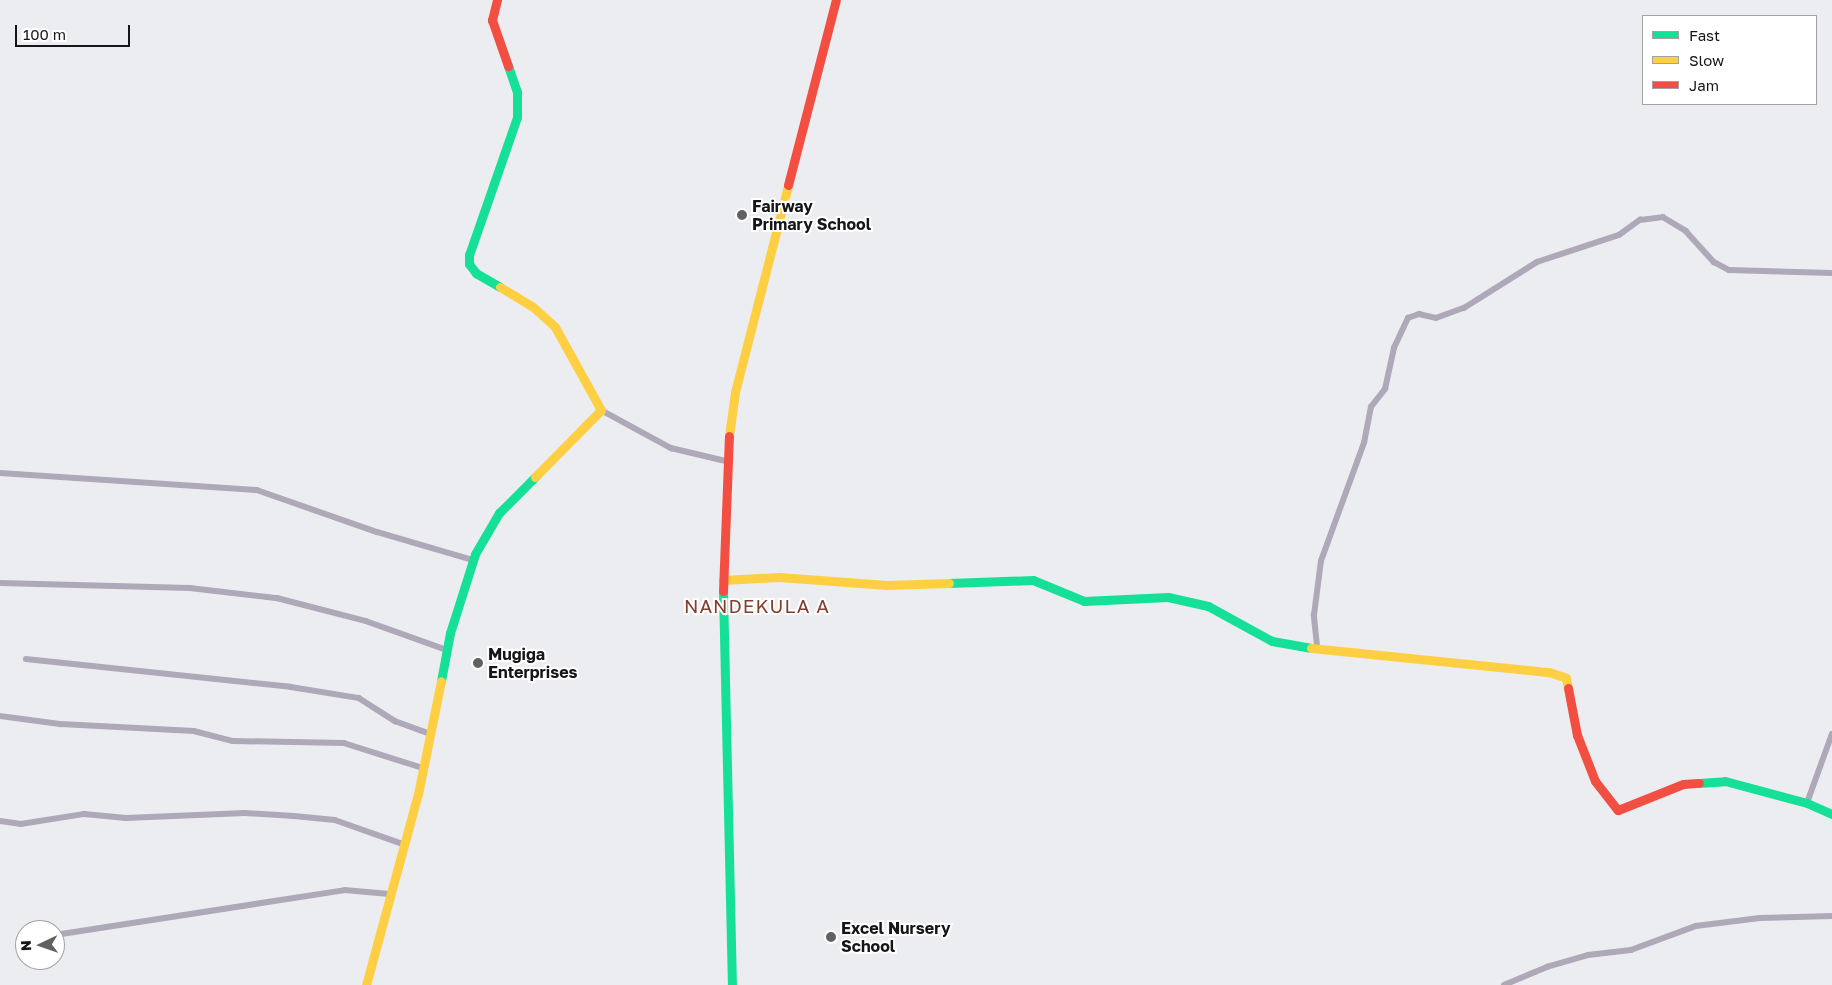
<!DOCTYPE html>
<style>
body{margin:0}
#map{position:relative;width:1832px;height:985px;overflow:hidden;background:#ecedf0;font-family:"Golos Text",sans-serif}
div>[style]{position:absolute}
.street>*{height:5.5px;margin:-2.75px;padding:0 2.75px;transform-origin:2.75px;border-radius:2.75px;background:#afa8b8}
.fast>*{height:9px;margin:-4.5px;padding:0 4.5px;transform-origin:4.5px;border-radius:4.5px;background:#16e098}
.slow>*{height:9px;margin:-4.5px;padding:0 4.5px;transform-origin:4.5px;border-radius:4.5px;background:#ffcf43}
.jam>*{height:9px;margin:-4.5px;padding:0 4.5px;transform-origin:4.5px;border-radius:4.5px;background:#f24e42}
.dots>*{width:14px;height:14px;translate:-50% -50%;box-sizing:border-box;border:2px solid #fff;border-radius:50%}
span{translate:-50% -50%;white-space:nowrap;text-align:center;line-height:1.15;-webkit-text-stroke:4px #fff;paint-order:stroke}
.poi-label{font-size:16px;color:#161618;font-weight:700}
.left{translate:0 -50%;text-align:left}
.quarter-label{font-size:19px;color:#833e2c;letter-spacing:1px}
.legend{position:absolute;left:1642px;top:15px;width:175px;height:90px;box-sizing:border-box;background:#fff;border:1px solid #a2a2a3;margin:0;padding:6px 9px;list-style:none;font-size:15px;color:#161618}
.legend li{display:flex;align-items:center;gap:10px;height:25px}
.legend b{width:25px;border:1px solid #a2a2a3}
.north{position:absolute;left:15px;top:920px;width:50px;height:50px;box-sizing:border-box;background:#fff;border:1px solid #a2a2a3;border-radius:50%;rotate:267deg;font-size:14px;font-weight:700;line-height:20px;text-align:center;color:#161618}
.north::after{content:'';display:block;margin:auto;width:18px;height:22px;background:#616164;clip-path:polygon(50% 0,100% 100%,50% 72%,0 100%)}
.scale{position:absolute;left:15px;top:25px;width:115px;height:22px;box-sizing:border-box;border:2px solid #161618;border-top:0;padding-left:6px;font-size:15px;line-height:18px;white-space:nowrap;color:#161618;-webkit-text-stroke:4px #fff;paint-order:stroke}
</style>
<div id="map">
<div class="street">
<i style="left:601px;top:410px;width:80px;rotate:28.5deg"></i>
<i style="left:671px;top:448px;width:57px;rotate:13.3deg"></i>
<i style="left:0;top:473px;width:258px;rotate:3.8deg"></i>
<i style="left:257px;top:490px;width:127px;rotate:19.3deg"></i>
<i style="left:377px;top:532px;width:100px;rotate:16.3deg"></i>
<i style="left:0;top:583px;width:190px;rotate:1.5deg"></i>
<i style="left:190px;top:588px;width:88px;rotate:6.6deg"></i>
<i style="left:277px;top:598px;width:92px;rotate:14.5deg"></i>
<i style="left:366px;top:621px;width:86px;rotate:19.7deg"></i>
<i style="left:1317px;top:646px;width:31px;rotate:-96deg"></i>
<i style="left:1314px;top:615px;width:54px;rotate:-82.6deg"></i>
<i style="left:1321px;top:561px;width:126px;rotate:-70deg"></i>
<i style="left:1364px;top:443px;width:37px;rotate:-79deg"></i>
<i style="left:1371px;top:407px;width:23px;rotate:-52deg"></i>
<i style="left:1385px;top:389px;width:42px;rotate:-77.6deg"></i>
<i style="left:1394px;top:348px;width:33px;rotate:-65deg"></i>
<i style="left:1408px;top:318px;width:12px;rotate:-20deg"></i>
<i style="left:1419px;top:314px;width:17px;rotate:13deg"></i>
<i style="left:1436px;top:318px;width:30px;rotate:-20deg"></i>
<i style="left:1464px;top:308px;width:86px;rotate:-32.2deg"></i>
<i style="left:1537px;top:262px;width:86px;rotate:-18.2deg"></i>
<i style="left:1619px;top:235px;width:26px;rotate:-36deg"></i>
<i style="left:1640px;top:220px;width:23px;rotate:-7deg"></i>
<i style="left:1663px;top:217px;width:27px;rotate:31deg"></i>
<i style="left:1686px;top:231px;width:42px;rotate:47.9deg"></i>
<i style="left:1714px;top:262px;width:17px;rotate:28deg"></i>
<i style="left:1729px;top:270px;width:103px;rotate:1.7deg"></i>
<i style="left:26px;top:659px;width:266px;rotate:6deg"></i>
<i style="left:291px;top:687px;width:69px;rotate:9.2deg"></i>
<i style="left:359px;top:698px;width:43px;rotate:32.6deg"></i>
<i style="left:395px;top:721px;width:37px;rotate:20deg"></i>
<i style="left:0;top:716px;width:62px;rotate:7.5deg"></i>
<i style="left:61px;top:724px;width:133px;rotate:3deg"></i>
<i style="left:194px;top:731px;width:40px;rotate:14.4deg"></i>
<i style="left:233px;top:741px;width:111px;rotate:1deg"></i>
<i style="left:344px;top:743px;width:83px;rotate:17.6deg"></i>
<i style="left:1807px;top:803px;width:73px;rotate:-70.1deg"></i>
<i style="left:0;top:821px;width:21px;rotate:8deg"></i>
<i style="left:21px;top:824px;width:64px;rotate:-9deg"></i>
<i style="left:84px;top:814px;width:42px;rotate:5.4deg"></i>
<i style="left:126px;top:818px;width:119px;rotate:-2.4deg"></i>
<i style="left:245px;top:813px;width:49px;rotate:3.5deg"></i>
<i style="left:294px;top:816px;width:41px;rotate:5.6deg"></i>
<i style="left:335px;top:820px;width:72px;rotate:19.4deg"></i>
<i style="left:55px;top:935px;width:293px;rotate:-8.8deg"></i>
<i style="left:345px;top:890px;width:44px;rotate:5.2deg"></i>
<i style="left:18px;top:946px;width:8px;rotate:-23deg"></i>
<i style="left:1504px;top:985px;width:47px;rotate:-22.7deg"></i>
<i style="left:1547px;top:967px;width:43px;rotate:-16.3deg"></i>
<i style="left:1588px;top:955px;width:43px;rotate:-6.6deg"></i>
<i style="left:1631px;top:950px;width:69px;rotate:-20.3deg"></i>
<i style="left:1696px;top:926px;width:64px;rotate:-7.2deg"></i>
<i style="left:1759px;top:918px;width:73px;rotate:-1.6deg"></i>
</div>
<div class="fast">
<i style="left:500px;top:287px;width:28px;rotate:-150deg"></i>
<i style="left:476px;top:273px;width:11px;rotate:-128deg"></i>
<i style="left:469px;top:264px;width:9px;rotate:-90deg"></i>
<i style="left:469px;top:255px;width:146px;rotate:-70.8deg"></i>
<i style="left:517px;top:117px;width:25px;rotate:-90deg"></i>
<i style="left:517px;top:92px;width:28px;rotate:-109deg"></i>
<i style="left:949px;top:583px;width:84px;rotate:-2deg"></i>
<i style="left:1033px;top:580px;width:55px;rotate:22.4deg"></i>
<i style="left:1084px;top:601px;width:84px;rotate:-2.7deg"></i>
<i style="left:1168px;top:597px;width:41px;rotate:12.7deg"></i>
<i style="left:1208px;top:606px;width:73px;rotate:28.7deg"></i>
<i style="left:1272px;top:641px;width:40px;rotate:10deg"></i>
<i style="left:723px;top:591px;width:394px;rotate:88.7deg"></i>
<i style="left:441px;top:681px;width:49px;rotate:-79.4deg"></i>
<i style="left:450px;top:633px;width:83px;rotate:-72.4deg"></i>
<i style="left:475px;top:554px;width:48px;rotate:-59.7deg"></i>
<i style="left:499px;top:513px;width:51px;rotate:-45deg"></i>
<i style="left:1699px;top:783px;width:26px;rotate:-4deg"></i>
<i style="left:1725px;top:781px;width:85px;rotate:15deg"></i>
<i style="left:1807px;top:803px;width:27px;rotate:24deg"></i>
</div>
<div class="slow">
<i style="left:500px;top:287px;width:37px;rotate:31deg"></i>
<i style="left:532px;top:306px;width:31px;rotate:42deg"></i>
<i style="left:555px;top:327px;width:95px;rotate:61deg"></i>
<i style="left:601px;top:410px;width:94px;rotate:134.6deg"></i>
<i style="left:729px;top:436px;width:44px;rotate:-82.2deg"></i>
<i style="left:735px;top:392px;width:214px;rotate:-75.6deg"></i>
<i style="left:723px;top:580px;width:56px;rotate:-3.1deg"></i>
<i style="left:779px;top:577px;width:108px;rotate:4.2deg"></i>
<i style="left:887px;top:585px;width:62px;rotate:-1.8deg"></i>
<i style="left:1311px;top:648px;width:239px;rotate:5.8deg"></i>
<i style="left:1549px;top:672px;width:18px;rotate:19deg"></i>
<i style="left:1566px;top:678px;width:10px;rotate:79deg"></i>
<i style="left:366px;top:985px;width:198px;rotate:-74.8deg"></i>
<i style="left:418px;top:794px;width:115px;rotate:-78.5deg"></i>
</div>
<div class="jam">
<i style="left:497px;top:0;width:21px;rotate:104deg"></i>
<i style="left:492px;top:20px;width:49px;rotate:70.8deg"></i>
<i style="left:788px;top:185px;width:191px;rotate:-75.5deg"></i>
<i style="left:723px;top:591px;width:155px;rotate:-87.8deg"></i>
<i style="left:1568px;top:688px;width:48px;rotate:79.2deg"></i>
<i style="left:1577px;top:735px;width:49px;rotate:68.6deg"></i>
<i style="left:1595px;top:781px;width:37px;rotate:52deg"></i>
<i style="left:1618px;top:810px;width:70px;rotate:-21.8deg"></i>
<i style="left:1683px;top:784px;width:16px;rotate:-4deg"></i>
</div>
<div class="dots">
<i style="left:742px;top:215px;background:#616164"></i>
<i style="left:478px;top:663px;background:#616164"></i>
<i style="left:831px;top:937px;background:#616164"></i>
</div>
<div class="poi-label">
<span class="left" style="left:752px;top:215px">Fairway<br>Primary School</span>
<span class="left" style="left:488px;top:663px">Mugiga<br>Enterprises</span>
<span class="left" style="left:841px;top:937px">Excel Nursery<br>School</span>
</div>
<div class="quarter-label">
<span style="left:757px;top:606px">NANDEKULA A</span>
</div>
<ul class="legend">
<li><b style="height:6px;background:#16e098"></b>Fast</li>
<li><b style="height:6px;background:#ffcf43"></b>Slow</li>
<li><b style="height:6px;background:#f24e42"></b>Jam</li>
</ul>
<div class="north">N</div>
<div class="scale">100 m</div>
</div>
